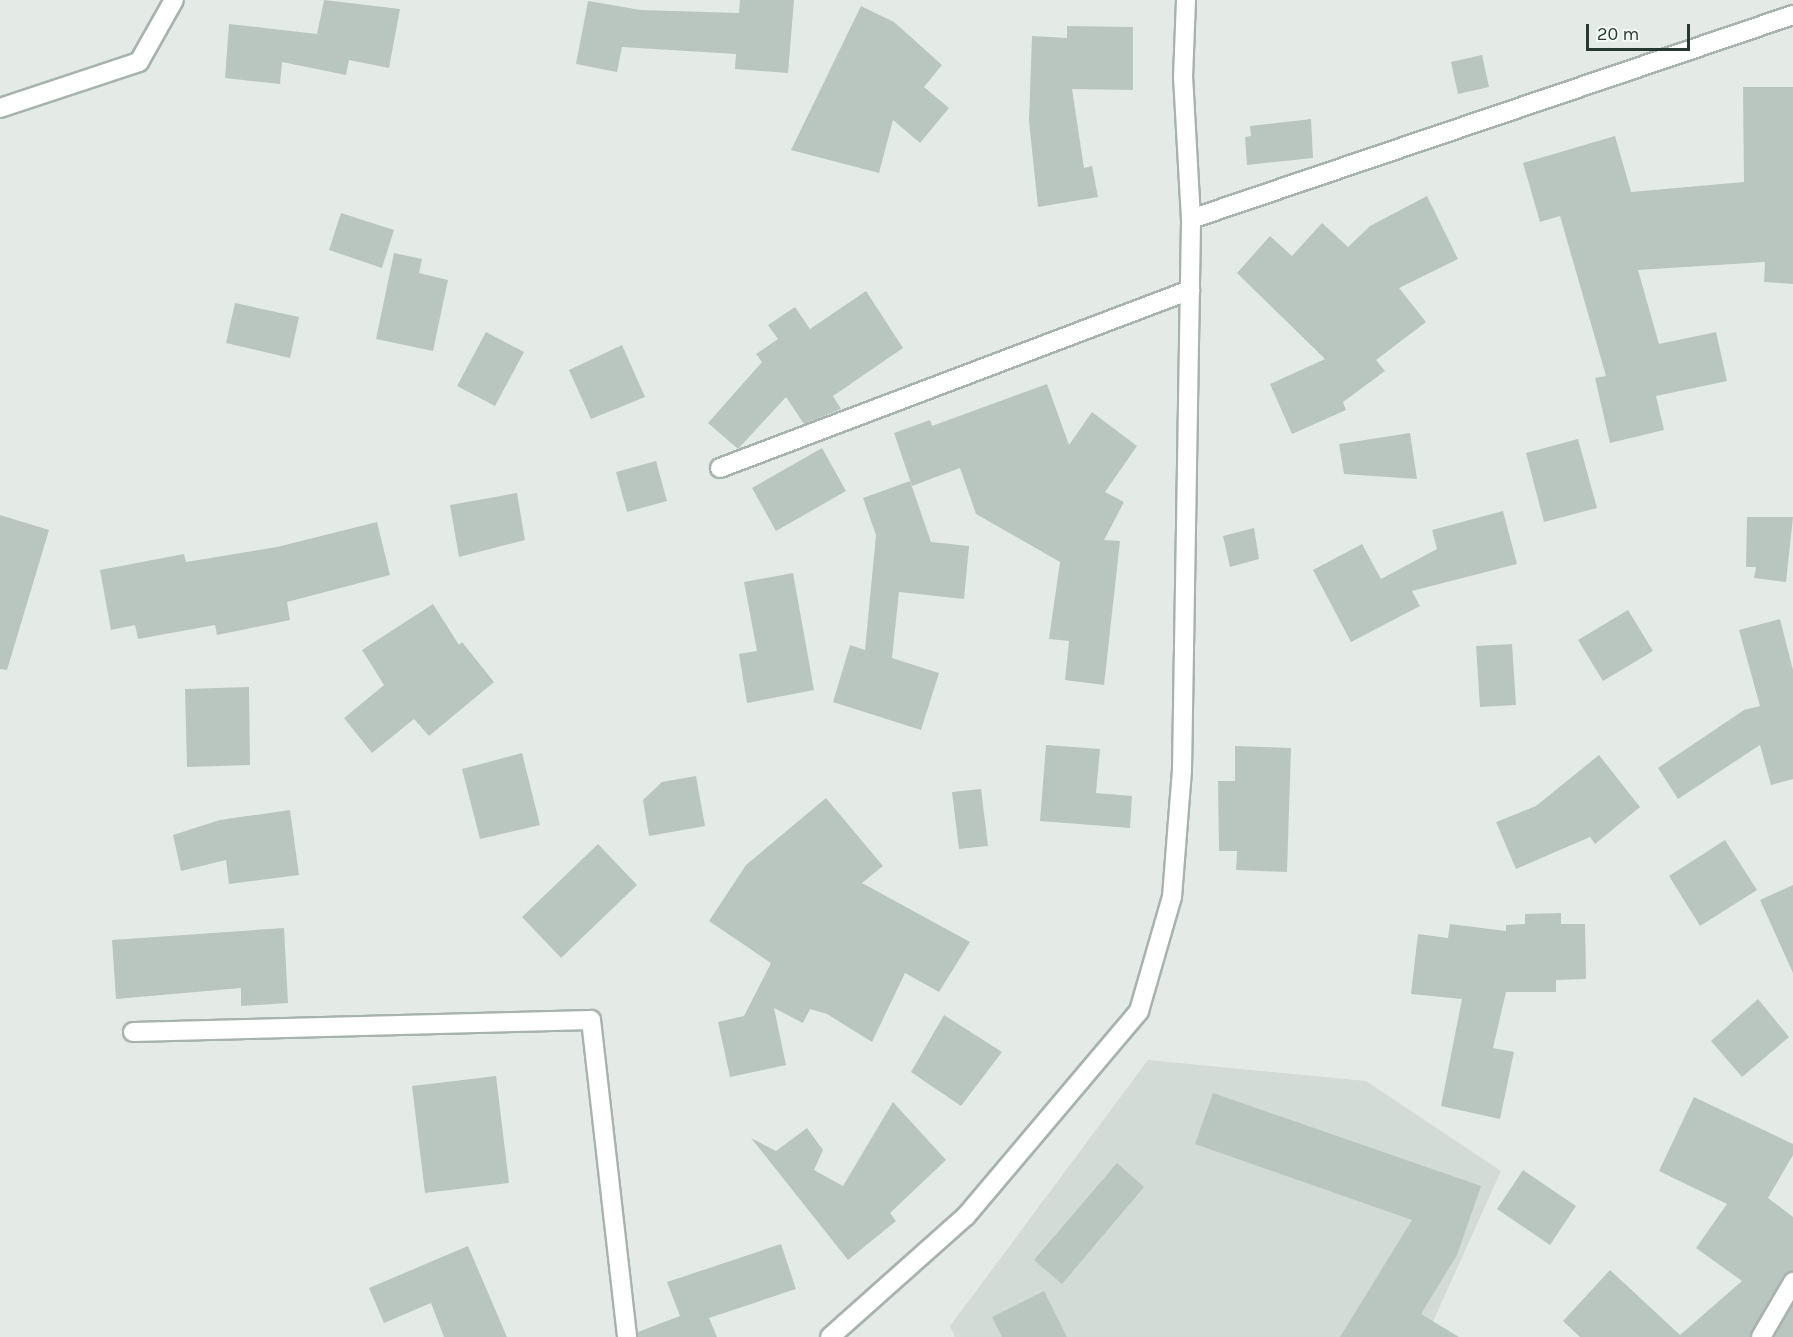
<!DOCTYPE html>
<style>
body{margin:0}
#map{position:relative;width:1793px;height:1337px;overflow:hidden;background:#e4ebe7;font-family:Karla,sans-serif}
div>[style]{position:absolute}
.built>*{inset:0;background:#d2dbd5}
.building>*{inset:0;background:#b9c6bf}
.roads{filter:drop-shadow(2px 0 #a7b3ad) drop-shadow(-2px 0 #a7b3ad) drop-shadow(0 2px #a7b3ad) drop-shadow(0 -2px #a7b3ad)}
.street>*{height:18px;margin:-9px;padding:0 9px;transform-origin:9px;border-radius:9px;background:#fff}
.secondary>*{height:18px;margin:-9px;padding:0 9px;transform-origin:9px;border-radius:9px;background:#fff}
span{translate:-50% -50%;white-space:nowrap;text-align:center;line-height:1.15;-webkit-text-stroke:4.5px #f4f8f5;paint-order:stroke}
.scale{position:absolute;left:1586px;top:24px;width:104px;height:27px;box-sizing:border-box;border:3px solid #253b31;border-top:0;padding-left:8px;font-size:18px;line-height:21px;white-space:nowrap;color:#253b31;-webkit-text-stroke:4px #f4f8f5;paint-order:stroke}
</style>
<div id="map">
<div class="built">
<i style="clip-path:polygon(1148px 1060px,1366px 1081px,1501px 1171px,1426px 1337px,955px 1337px,950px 1326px)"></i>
</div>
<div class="building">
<i style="clip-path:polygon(324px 0,400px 9px,389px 68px,349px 60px,346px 75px,282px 62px,280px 84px,225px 78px,229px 24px,317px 34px)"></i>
<i style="clip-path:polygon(740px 0,794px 0,788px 73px,735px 69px,736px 54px,622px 47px,617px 72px,576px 64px,588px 1px,641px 10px,739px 13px)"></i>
<i style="clip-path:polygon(861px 6px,894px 22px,942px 65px,924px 87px,949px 108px,920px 143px,893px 120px,879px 173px,791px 150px)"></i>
<i style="clip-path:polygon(1067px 26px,1133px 27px,1133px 90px,1072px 89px,1084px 168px,1092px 166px,1098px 197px,1038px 207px,1029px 121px,1032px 36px,1067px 38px)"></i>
<i style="clip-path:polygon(1482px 55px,1489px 87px,1458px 94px,1451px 62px)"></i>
<i style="clip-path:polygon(1743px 87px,1793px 87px,1793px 284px,1764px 282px,1765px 262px,1638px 270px,1659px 344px,1716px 332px,1727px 381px,1656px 396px,1664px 430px,1610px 443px,1595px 378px,1606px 376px,1560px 216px,1540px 222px,1523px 163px,1615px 136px,1631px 192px,1744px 182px)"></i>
<i style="clip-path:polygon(1311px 119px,1313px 158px,1247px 165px,1245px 137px,1251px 136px,1250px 126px)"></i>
<i style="clip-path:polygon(1427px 196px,1458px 259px,1399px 288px,1426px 322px,1376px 360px,1385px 371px,1343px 402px,1346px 410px,1292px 434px,1270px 384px,1325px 359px,1237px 273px,1270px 236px,1292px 256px,1322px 223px,1348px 247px,1370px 226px)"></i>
<i style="clip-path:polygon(341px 213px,394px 230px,382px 268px,329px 250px)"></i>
<i style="clip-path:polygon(394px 253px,422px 259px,419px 273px,448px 280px,433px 351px,376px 339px)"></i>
<i style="clip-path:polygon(866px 291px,903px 348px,833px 396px,841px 409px,804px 424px,786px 397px,738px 449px,708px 423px,762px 362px,756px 354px,778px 339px,768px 325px,795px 307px,810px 329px)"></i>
<i style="clip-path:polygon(235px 303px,299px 317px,290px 358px,226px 343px)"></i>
<i style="clip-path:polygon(486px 332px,524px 352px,495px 406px,457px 386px)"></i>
<i style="clip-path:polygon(622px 345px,645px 397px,591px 419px,569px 370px)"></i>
<i style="clip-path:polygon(1047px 384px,1069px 445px,1092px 412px,1137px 446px,1105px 492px,1124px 502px,1104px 540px,1120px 541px,1104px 685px,1065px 680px,1069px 641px,1049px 639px,1060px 562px,976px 514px,960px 468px,912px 486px,894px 433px,930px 420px,932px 426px)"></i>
<i style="clip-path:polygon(1410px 433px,1417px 479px,1344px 474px,1339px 444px)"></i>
<i style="clip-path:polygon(1578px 439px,1597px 508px,1544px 522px,1526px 453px)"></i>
<i style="clip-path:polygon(822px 448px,846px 491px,776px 531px,752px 488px)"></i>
<i style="clip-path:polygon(656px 461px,667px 501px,627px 512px,616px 472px)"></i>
<i style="clip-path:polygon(910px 481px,931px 542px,969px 546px,964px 599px,899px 592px,892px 658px,939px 673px,921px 730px,833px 702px,850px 645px,865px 650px,876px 535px,863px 498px)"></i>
<i style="clip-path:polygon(517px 493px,525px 540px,459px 557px,450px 505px)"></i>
<i style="clip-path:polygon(1503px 511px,1517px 564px,1412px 591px,1420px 606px,1351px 642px,1313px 570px,1362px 544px,1381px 579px,1437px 549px,1432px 530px)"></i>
<i style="clip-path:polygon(0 515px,49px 530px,7px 670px,0 669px)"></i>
<i style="clip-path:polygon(1747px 517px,1793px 517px,1786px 582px,1754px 578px,1756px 567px,1746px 567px)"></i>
<i style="clip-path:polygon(377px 522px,390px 575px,287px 602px,290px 620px,217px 635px,215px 625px,138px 639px,135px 625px,111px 630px,100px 570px,184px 554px,186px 562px,277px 547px)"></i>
<i style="clip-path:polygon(1254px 528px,1259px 559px,1230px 567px,1223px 536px)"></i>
<i style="clip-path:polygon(793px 573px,814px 690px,747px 703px,739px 654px,757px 651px,744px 582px)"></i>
<i style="clip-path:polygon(433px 604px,459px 645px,462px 642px,494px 682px,429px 736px,414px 719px,372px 753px,344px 718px,384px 685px,362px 650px)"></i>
<i style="clip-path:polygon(1628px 610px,1653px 651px,1603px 681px,1578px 640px)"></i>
<i style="clip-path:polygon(1780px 619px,1793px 670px,1793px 779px,1771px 785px,1760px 745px,1678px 799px,1658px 768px,1744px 710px,1760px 706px,1739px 630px)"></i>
<i style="clip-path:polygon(1512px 644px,1516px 705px,1480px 707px,1476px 646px)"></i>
<i style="clip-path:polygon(249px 687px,250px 765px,187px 767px,185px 689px)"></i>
<i style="clip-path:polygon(1046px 745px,1100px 749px,1096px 793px,1132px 796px,1130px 828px,1040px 821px)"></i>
<i style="clip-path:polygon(1235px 746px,1291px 748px,1287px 872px,1236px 870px,1237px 851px,1219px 851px,1218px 781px,1235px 781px)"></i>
<i style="clip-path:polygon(522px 753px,540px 825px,480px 839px,462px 769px)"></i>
<i style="clip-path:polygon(1599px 755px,1640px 807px,1595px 844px,1590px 837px,1516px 869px,1496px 822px,1536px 806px)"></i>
<i style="clip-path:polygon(696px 776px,705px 826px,649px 836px,643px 800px,662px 782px)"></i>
<i style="clip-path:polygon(981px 789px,988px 846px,959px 849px,952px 792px)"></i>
<i style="clip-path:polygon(826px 798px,883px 866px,862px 883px,970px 942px,939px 992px,905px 973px,872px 1042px,827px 1014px,810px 1009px,803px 1023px,774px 1008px,786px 1065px,730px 1077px,718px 1022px,744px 1016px,771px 963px,709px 921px,746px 865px)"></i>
<i style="clip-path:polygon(290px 810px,299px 875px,229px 884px,226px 860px,181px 871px,173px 835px,220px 820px)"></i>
<i style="clip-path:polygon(1725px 840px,1757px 890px,1700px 926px,1669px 876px)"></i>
<i style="clip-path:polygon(598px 844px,637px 885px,561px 958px,522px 917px)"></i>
<i style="clip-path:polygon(1793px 885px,1793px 973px,1760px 900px)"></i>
<i style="clip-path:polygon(1561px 913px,1561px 924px,1585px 924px,1586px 979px,1556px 980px,1556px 992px,1506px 992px,1493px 1048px,1514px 1052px,1500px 1119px,1441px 1106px,1462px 999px,1411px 994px,1418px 934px,1448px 938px,1450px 924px,1506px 931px,1506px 925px,1525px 924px,1525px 914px)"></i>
<i style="clip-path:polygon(284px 928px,288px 1003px,241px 1006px,241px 988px,116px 999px,112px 940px)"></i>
<i style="clip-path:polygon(1758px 999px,1789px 1037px,1742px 1077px,1711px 1041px)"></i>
<i style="clip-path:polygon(944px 1015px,1002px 1052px,961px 1106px,911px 1072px)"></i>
<i style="clip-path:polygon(496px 1076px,509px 1183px,425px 1193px,412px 1086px)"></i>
<i style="clip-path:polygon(1213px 1093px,1481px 1186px,1457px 1255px,1421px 1314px,1459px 1337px,1340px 1337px,1412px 1220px,1195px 1144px)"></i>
<i style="clip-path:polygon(1694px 1097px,1793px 1144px,1793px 1155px,1768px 1198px,1793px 1217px,1793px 1271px,1783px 1276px,1750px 1337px,1580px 1337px,1563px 1321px,1610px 1270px,1680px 1335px,1742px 1281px,1696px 1248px,1727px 1204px,1659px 1171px)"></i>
<i style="clip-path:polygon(893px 1102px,946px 1160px,890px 1213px,896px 1221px,848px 1260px,751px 1138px,776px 1151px,807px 1128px,823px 1150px,814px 1170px,843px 1186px)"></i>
<i style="clip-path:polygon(1117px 1163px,1144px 1187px,1062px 1284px,1034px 1260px)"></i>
<i style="clip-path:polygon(1523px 1170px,1576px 1206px,1550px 1245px,1497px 1209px)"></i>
<i style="clip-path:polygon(781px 1244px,796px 1289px,709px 1318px,717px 1337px,638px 1337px,638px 1332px,680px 1316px,667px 1282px)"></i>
<i style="clip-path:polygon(468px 1246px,507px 1337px,444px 1337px,431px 1303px,384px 1323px,369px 1288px)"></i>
<i style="clip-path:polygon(1044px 1291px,1067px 1337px,1002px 1337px,992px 1317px)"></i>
<i style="clip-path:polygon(1793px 1304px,1793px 1337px,1774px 1337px)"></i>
</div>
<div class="roads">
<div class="street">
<i style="left:0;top:108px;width:146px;rotate:-18.3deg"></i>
<i style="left:139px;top:62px;width:71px;rotate:-60.6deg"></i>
<i style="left:1191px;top:219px;width:636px;rotate:-18.72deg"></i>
<i style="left:720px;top:468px;width:503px;rotate:-20.74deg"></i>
<i style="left:133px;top:1032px;width:458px;rotate:-1.5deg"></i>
<i style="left:591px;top:1020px;width:319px;rotate:83.5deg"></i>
<i style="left:1761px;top:1337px;width:64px;rotate:-59.8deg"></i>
</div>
<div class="secondary">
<i style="left:830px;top:1337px;width:182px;rotate:-41.7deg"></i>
<i style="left:966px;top:1216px;width:268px;rotate:-49.8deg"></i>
<i style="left:1139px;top:1011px;width:119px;rotate:-73.9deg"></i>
<i style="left:1172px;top:897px;width:127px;rotate:-85.5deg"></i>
<i style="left:1182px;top:770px;width:551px;rotate:-89.06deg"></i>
<i style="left:1191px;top:219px;width:141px;rotate:-93.2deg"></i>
<i style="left:1183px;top:78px;width:78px;rotate:-87.8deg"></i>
</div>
</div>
<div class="scale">20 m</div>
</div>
